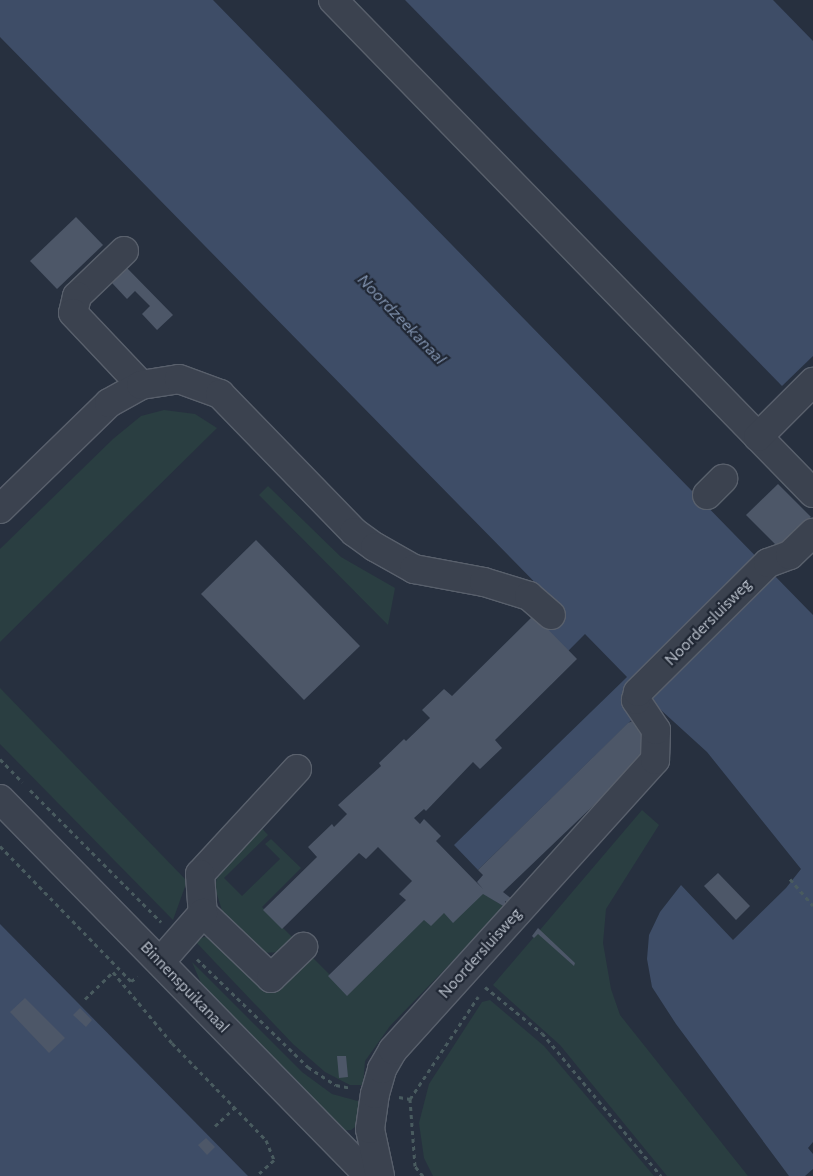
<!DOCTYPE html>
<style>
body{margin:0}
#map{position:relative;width:813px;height:1176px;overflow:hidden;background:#27303f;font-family:Commissioner,sans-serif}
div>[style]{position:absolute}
.green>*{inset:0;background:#2a3e41}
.water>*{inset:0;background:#3e4d67}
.building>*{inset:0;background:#4d5768}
.path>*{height:3px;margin-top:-1.5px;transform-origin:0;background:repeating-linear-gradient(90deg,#495b5f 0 4px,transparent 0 8px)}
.roads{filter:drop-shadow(1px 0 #59606c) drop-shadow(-1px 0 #59606c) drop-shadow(0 1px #59606c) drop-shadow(0 -1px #59606c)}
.minor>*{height:28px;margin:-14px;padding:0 14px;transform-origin:14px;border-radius:14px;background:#3b424f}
span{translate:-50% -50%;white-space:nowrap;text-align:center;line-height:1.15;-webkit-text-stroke:4.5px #202734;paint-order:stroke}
.street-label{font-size:15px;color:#b7bec9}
.water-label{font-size:16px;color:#8193af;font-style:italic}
</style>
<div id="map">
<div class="green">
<i style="clip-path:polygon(164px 410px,195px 414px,217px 428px,0 642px,0 549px,113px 439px,141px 416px)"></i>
<i style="clip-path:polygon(268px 486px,341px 557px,395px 588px,388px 625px,259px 495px)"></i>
<i style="clip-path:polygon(0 688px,187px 881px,173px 920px,0 744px)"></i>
<i style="clip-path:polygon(642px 810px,659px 825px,606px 909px,603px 943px,611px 989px,620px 1015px,748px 1176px,667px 1176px,560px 1045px,493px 985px)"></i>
<i style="clip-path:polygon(255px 821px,268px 835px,224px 878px,242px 896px,280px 859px,265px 844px,271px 839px,301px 868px,262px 907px,295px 940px,284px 952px,261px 953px,224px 917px,215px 888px,219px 867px)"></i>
<i style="clip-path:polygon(481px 892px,505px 907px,390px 1026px,365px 1061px,363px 1085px,350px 1085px,325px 1072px,293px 1044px,194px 940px,208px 936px,269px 989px,307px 952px,347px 992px,425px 915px,445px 912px)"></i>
<i style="clip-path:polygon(192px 962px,302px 1072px,332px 1094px,365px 1103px,363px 1121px,351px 1130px,334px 1131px,210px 1004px)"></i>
<i style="clip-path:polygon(490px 1000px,544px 1046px,654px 1176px,433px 1176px,424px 1158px,419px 1123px,429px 1084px,482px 1002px)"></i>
</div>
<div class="water">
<i style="clip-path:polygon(0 0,213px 0,813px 615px,813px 1142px,808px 1148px,813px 1154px,813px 1169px,805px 1176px,789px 1176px,676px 1024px,652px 987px,647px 959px,649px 935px,660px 912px,681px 885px,733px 940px,786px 888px,801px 869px,707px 752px,651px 701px,478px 870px,454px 845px,627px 677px,585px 634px,408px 812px,560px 608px,0 37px)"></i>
<i style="clip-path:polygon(405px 0,773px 0,813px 41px,813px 356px,782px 386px)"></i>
<i style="clip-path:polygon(0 924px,78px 1003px,248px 1176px,0 1176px)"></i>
</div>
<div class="building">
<i style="clip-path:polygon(76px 217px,103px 245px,57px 289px,30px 261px)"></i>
<i style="clip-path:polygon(127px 268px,173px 315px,157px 330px,142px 314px,150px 306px,135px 291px,127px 299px,112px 283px)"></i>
<i style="clip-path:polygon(778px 484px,811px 517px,779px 548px,746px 515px)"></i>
<i style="clip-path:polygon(256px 540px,360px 646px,304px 700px,201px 594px)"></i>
<i style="clip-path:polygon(534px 615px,577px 659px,495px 740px,502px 748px,480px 769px,473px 762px,426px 811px,424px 809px,414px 818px,420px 824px,424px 819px,441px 836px,436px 841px,483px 889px,477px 882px,483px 875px,478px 870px,628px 723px,643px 716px,650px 736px,641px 760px,503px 892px,512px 899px,508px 903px,505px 901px,505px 907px,483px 894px,453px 923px,444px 913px,431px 926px,424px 920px,347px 996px,328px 976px,406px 900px,399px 894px,412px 881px,378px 847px,366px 859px,359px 853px,282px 929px,263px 910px,317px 857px,308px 847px,332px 824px,334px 827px,347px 814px,338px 805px,381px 766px,379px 763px,404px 739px,406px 741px,430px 718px,422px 710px,444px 689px,452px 696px)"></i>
<i style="clip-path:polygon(718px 873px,750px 906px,736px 920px,704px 886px)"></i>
<i style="clip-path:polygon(538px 928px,575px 963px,574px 966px,538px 934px,534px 938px,532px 936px)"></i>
<i style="clip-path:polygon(25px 998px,65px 1038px,49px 1053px,10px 1012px)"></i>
<i style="clip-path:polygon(80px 1008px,92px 1020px,86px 1027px,73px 1015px)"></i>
<i style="clip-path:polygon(337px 1056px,346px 1056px,348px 1077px,339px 1078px)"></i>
<i style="clip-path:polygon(206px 1138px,215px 1147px,207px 1155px,198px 1145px)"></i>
</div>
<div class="path">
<i style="left:0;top:759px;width:32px;rotate:46deg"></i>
<i style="left:30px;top:790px;width:186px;rotate:45.2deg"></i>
<i style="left:0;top:846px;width:188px;rotate:45.9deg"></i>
<i style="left:131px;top:981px;width:8px;rotate:-30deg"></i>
<i style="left:790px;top:879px;width:35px;rotate:49deg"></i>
<i style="left:197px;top:959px;width:155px;rotate:44.2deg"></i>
<i style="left:308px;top:1067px;width:33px;rotate:33deg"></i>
<i style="left:336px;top:1085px;width:15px;rotate:11deg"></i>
<i style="left:485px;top:987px;width:73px;rotate:38.9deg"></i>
<i style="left:542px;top:1033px;width:186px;rotate:50.2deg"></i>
<i style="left:85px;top:999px;width:39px;rotate:-44deg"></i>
<i style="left:113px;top:972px;width:92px;rotate:50.3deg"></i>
<i style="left:172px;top:1043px;width:135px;rotate:45.9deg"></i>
<i style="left:266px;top:1140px;width:22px;rotate:68deg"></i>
<i style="left:274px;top:1160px;width:24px;rotate:138deg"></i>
<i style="left:399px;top:1097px;width:11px;rotate:10deg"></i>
<i style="left:215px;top:1126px;width:26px;rotate:-43deg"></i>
<i style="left:423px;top:1176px;width:13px;rotate:-129deg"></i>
<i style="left:415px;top:1166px;width:67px;rotate:-94.3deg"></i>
<i style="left:410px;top:1099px;width:123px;rotate:-56.3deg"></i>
</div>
<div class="roads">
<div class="minor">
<i style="left:333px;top:0;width:688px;rotate:45.77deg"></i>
<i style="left:124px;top:251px;width:65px;rotate:136.2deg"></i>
<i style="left:77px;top:296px;width:17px;rotate:103deg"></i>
<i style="left:73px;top:313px;width:99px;rotate:46.6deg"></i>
<i style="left:758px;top:437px;width:78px;rotate:-45deg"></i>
<i style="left:707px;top:495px;width:23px;rotate:-45deg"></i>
<i style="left:0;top:509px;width:152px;rotate:-44.2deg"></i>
<i style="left:109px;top:403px;width:37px;rotate:-29deg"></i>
<i style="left:141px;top:385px;width:38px;rotate:-9deg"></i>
<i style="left:179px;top:379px;width:44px;rotate:20.1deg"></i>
<i style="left:220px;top:394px;width:192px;rotate:45.8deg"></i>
<i style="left:354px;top:532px;width:26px;rotate:36deg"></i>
<i style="left:375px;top:547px;width:45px;rotate:29.4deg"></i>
<i style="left:414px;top:569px;width:71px;rotate:10.5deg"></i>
<i style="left:484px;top:582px;width:47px;rotate:17.3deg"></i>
<i style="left:529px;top:596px;width:29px;rotate:41deg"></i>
<i style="left:297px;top:769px;width:143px;rotate:132.7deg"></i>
<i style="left:200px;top:874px;width:39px;rotate:86deg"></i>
<i style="left:203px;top:913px;width:94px;rotate:43.7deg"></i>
<i style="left:271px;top:978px;width:45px;rotate:-44.1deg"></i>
<i style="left:0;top:799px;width:528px;rotate:45.61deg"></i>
<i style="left:161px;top:961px;width:64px;rotate:-48.8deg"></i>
<i style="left:380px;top:1176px;width:48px;rotate:-102deg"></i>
<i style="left:370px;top:1129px;width:35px;rotate:-82deg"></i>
<i style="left:375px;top:1094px;width:26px;rotate:-74deg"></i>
<i style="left:382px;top:1069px;width:22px;rotate:-60deg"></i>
<i style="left:393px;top:1050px;width:391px;rotate:-47.9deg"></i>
<i style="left:655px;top:760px;width:30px;rotate:-88deg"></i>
<i style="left:656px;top:730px;width:36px;rotate:-124deg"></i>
<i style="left:636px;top:700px;width:8px;rotate:-76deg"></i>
<i style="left:638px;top:692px;width:183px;rotate:-44.8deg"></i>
<i style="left:768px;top:563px;width:23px;rotate:-20deg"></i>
<i style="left:790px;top:555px;width:32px;rotate:-44deg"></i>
</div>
</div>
<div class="street-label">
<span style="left:708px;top:622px;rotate:-45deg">Noordersluisweg</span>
<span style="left:480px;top:953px;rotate:-48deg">Noordersluisweg</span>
<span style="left:185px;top:987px;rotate:46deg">Binnenspuikanaal</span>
</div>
<div class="water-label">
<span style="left:402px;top:319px;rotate:46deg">Noordzeekanaal</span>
</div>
</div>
